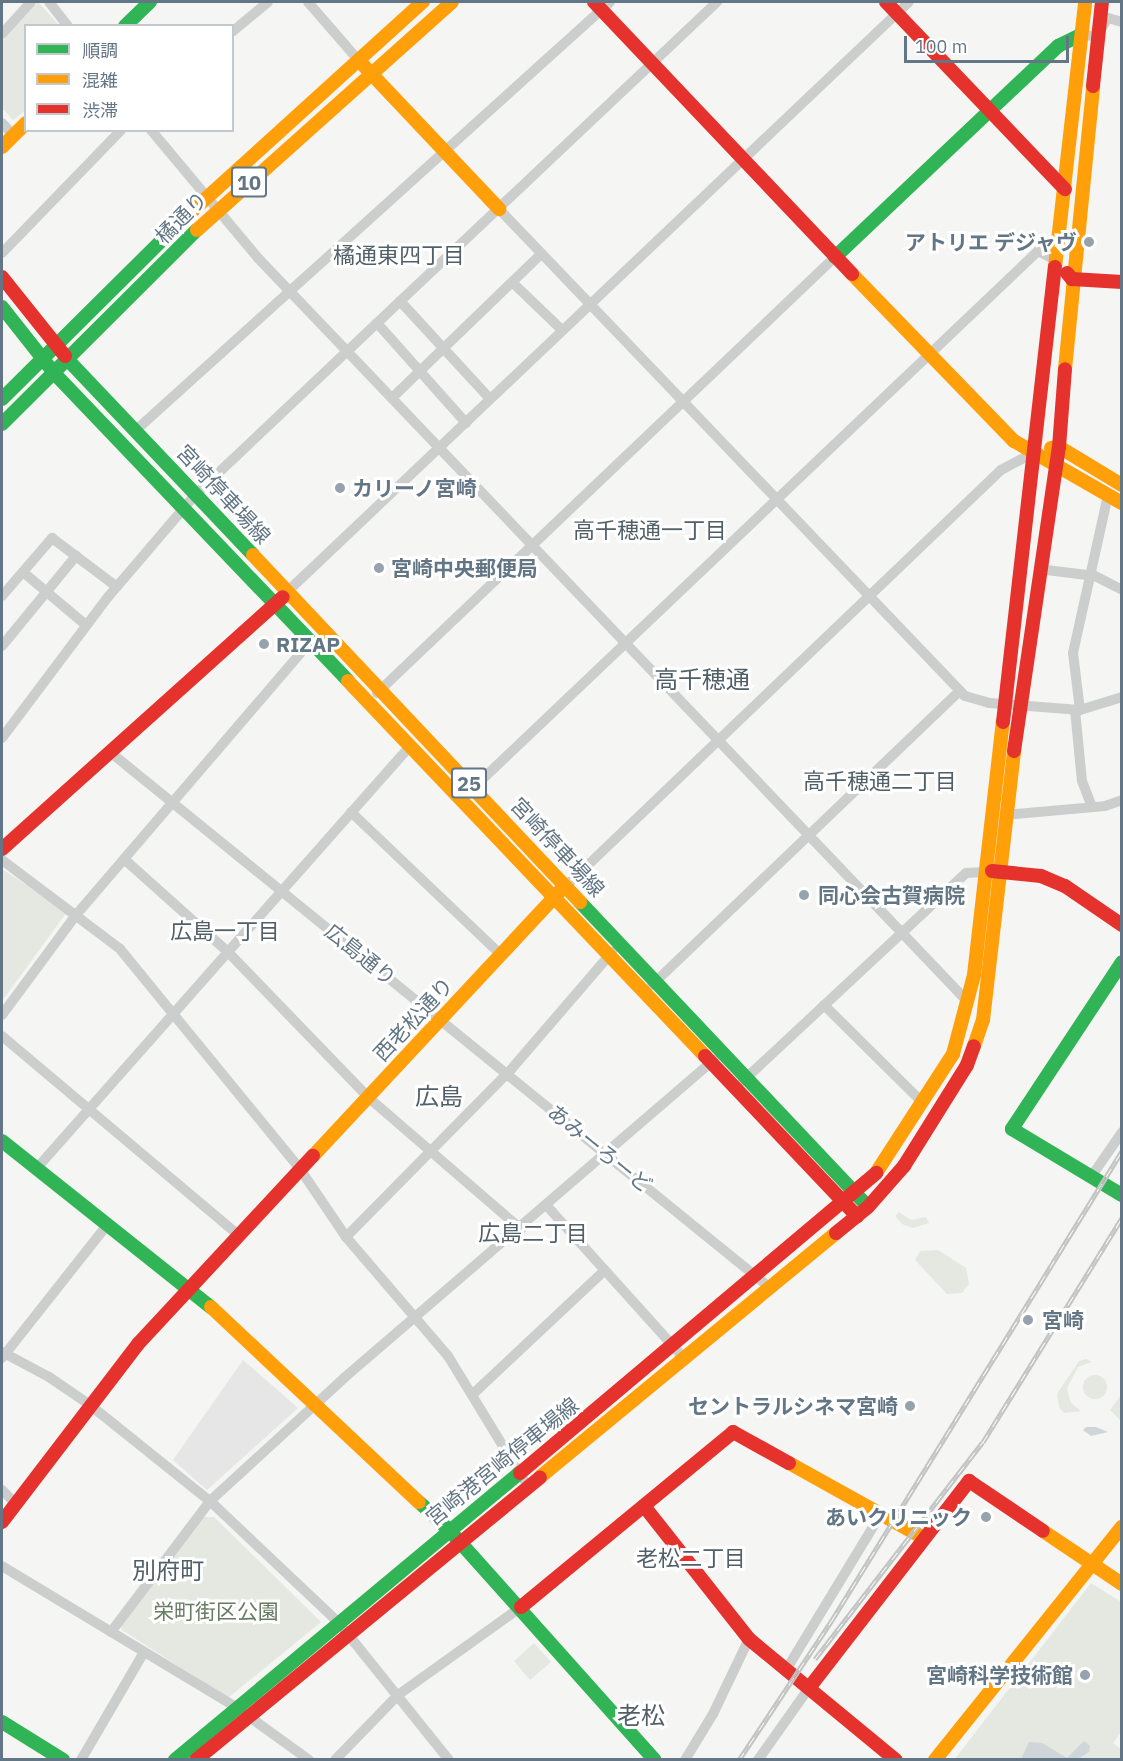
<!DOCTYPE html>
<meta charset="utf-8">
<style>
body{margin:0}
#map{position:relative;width:1123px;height:1761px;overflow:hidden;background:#f5f5f3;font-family:"IBM Plex Sans","Noto Sans JP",sans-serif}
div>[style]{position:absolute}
.built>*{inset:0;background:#e5e6e5}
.green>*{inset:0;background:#e4e8e1}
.round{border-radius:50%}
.water>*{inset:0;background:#ced6d9}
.street>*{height:10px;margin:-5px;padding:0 5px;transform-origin:5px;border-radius:5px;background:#cccece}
.fast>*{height:14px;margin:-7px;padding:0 7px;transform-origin:7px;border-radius:7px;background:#30b455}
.slow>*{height:14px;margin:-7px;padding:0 7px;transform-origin:7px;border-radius:7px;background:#ff9f0a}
.jam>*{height:14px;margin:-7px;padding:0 7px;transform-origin:7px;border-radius:7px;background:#e5322d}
.rail>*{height:5px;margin-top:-2.5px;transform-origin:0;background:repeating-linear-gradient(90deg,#fff 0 9px,#c2c4c4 0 18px);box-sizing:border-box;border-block:2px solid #c2c4c4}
.dots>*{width:16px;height:16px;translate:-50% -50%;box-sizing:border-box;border:3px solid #fff;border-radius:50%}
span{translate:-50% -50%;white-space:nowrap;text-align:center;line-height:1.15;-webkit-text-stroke:6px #fff;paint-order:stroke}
.shield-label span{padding:2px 4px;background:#fff;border:2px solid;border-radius:4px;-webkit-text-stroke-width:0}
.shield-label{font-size:20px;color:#637685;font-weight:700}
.street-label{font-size:21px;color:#637685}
.poi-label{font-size:21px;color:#637685;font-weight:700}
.right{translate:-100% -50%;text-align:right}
.left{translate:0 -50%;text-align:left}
.park-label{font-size:21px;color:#677b62}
.neighbourhood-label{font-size:22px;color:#515f69}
.quarter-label{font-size:24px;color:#515f69}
.frame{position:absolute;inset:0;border:3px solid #637685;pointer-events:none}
.legend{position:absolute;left:24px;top:24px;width:210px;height:108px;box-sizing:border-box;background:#fff;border:2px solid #c1c8ce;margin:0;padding:8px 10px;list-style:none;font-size:18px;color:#637685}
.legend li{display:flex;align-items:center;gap:12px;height:30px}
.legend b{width:30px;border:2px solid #c1c8ce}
.scale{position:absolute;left:904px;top:36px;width:165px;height:27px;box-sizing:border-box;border:3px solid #637685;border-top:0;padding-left:8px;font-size:18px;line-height:21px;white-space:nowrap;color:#637685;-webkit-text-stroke:4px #fff;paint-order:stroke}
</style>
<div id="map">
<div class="built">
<i style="clip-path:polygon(243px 1360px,298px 1408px,207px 1490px,173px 1460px)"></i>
</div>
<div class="green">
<i style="clip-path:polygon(38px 2px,59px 25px,26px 26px,25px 111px,13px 120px,2px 108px,2px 41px)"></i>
<i style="clip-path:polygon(2px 869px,67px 912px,2px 1001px)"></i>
<i style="clip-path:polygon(899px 1212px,911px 1220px,926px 1217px,929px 1223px,913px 1228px,902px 1224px,895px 1216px)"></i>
<i style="clip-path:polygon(938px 1250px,966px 1268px,969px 1284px,962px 1293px,947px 1294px,915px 1260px,920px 1251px)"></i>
<i style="clip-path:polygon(1086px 1359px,1092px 1362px,1078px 1367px,1067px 1388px,1071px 1403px,1081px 1411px,1064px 1413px,1059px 1407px,1057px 1394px,1079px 1361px)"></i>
<i class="round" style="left:1083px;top:1375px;width:24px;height:24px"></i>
<i style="clip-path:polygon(1121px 1395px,1121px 1421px,1110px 1410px)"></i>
<i style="clip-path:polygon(199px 1517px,214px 1517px,321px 1622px,228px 1698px,122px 1630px,121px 1624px)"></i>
<i style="clip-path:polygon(1091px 1583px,1121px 1602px,1121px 1732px,1113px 1743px,1121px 1749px,1121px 1759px,954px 1760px)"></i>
<i style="clip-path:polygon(534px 1643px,551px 1662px,530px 1680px,514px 1661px)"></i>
</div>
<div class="water">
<i style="clip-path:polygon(1086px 1427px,1096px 1427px,1108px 1432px,1091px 1436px,1083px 1430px)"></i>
<i style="clip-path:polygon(1084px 1741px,1090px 1746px,1089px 1752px,1078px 1759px,1021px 1759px,1029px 1742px,1042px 1743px,1067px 1758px)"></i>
</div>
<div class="street">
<i style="left:49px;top:2px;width:31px;rotate:52deg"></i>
<i style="left:308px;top:2px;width:79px;rotate:49.1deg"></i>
<i style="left:232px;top:32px;width:47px;rotate:-39.8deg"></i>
<i style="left:2px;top:34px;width:43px;rotate:-47.8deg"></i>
<i style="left:1081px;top:35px;width:16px;rotate:4deg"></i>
<i style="left:1097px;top:36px;width:21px;rotate:-59deg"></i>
<i style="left:1108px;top:18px;width:15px;rotate:16deg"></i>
<i style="left:2px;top:123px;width:16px;rotate:47deg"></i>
<i style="left:151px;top:130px;width:167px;rotate:50.1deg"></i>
<i style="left:258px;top:258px;width:1028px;rotate:46.34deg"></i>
<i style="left:499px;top:209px;width:674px;rotate:46.26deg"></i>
<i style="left:965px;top:696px;width:25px;rotate:16deg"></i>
<i style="left:989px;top:703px;width:91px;rotate:4.4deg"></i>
<i style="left:1080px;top:710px;width:44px;rotate:-17.2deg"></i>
<i style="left:2px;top:253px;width:171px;rotate:-45.9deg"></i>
<i style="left:513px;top:283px;width:68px;rotate:43.8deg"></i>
<i style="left:400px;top:301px;width:133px;rotate:47.4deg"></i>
<i style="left:377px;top:323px;width:134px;rotate:48.3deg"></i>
<i style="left:392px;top:398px;width:207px;rotate:-44deg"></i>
<i style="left:135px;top:431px;width:640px;rotate:-42.09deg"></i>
<i style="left:1039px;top:569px;width:56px;rotate:7.1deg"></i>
<i style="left:1095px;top:576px;width:30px;rotate:27deg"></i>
<i style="left:23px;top:572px;width:82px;rotate:40.1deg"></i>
<i style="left:287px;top:592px;width:857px;rotate:-43.49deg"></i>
<i style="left:2px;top:596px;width:77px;rotate:-49.2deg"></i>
<i style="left:52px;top:538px;width:81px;rotate:37deg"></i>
<i style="left:2px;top:646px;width:117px;rotate:-50.6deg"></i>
<i style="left:377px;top:693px;width:632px;rotate:-43.59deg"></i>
<i style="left:1075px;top:710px;width:71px;rotate:84.4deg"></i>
<i style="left:1082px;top:781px;width:28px;rotate:69deg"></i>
<i style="left:1080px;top:710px;width:57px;rotate:-97deg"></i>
<i style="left:1073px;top:653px;width:162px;rotate:-77.5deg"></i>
<i style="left:2px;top:738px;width:176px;rotate:-53.1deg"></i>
<i style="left:108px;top:597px;width:135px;rotate:-49.5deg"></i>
<i style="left:196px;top:494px;width:717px;rotate:-43.36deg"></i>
<i style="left:110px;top:752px;width:849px;rotate:39.07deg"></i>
<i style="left:470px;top:791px;width:784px;rotate:-43.55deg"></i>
<i style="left:1038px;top:251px;width:22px;rotate:27deg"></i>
<i style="left:351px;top:812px;width:207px;rotate:43.6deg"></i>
<i style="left:1005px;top:815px;width:100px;rotate:-5.1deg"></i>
<i style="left:1105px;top:806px;width:18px;rotate:-19deg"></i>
<i style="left:124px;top:859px;width:138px;rotate:41.8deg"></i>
<i style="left:227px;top:951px;width:204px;rotate:46deg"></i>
<i style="left:369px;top:1098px;width:201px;rotate:40.8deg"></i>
<i style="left:2px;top:860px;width:148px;rotate:37deg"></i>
<i style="left:120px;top:949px;width:284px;rotate:50.7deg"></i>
<i style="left:300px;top:1169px;width:82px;rotate:55.9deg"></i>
<i style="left:346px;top:1237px;width:157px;rotate:49.4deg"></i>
<i style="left:448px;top:1356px;width:144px;rotate:58.6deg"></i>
<i style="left:566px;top:886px;width:602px;rotate:-43.72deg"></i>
<i style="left:1001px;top:470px;width:40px;rotate:-28deg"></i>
<i style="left:652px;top:985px;width:426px;rotate:-43.7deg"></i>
<i style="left:824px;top:1005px;width:139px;rotate:44.7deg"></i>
<i style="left:2px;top:1015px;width:124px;rotate:-53.5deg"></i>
<i style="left:76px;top:915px;width:361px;rotate:-49.4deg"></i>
<i style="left:2px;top:1036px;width:309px;rotate:40.1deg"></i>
<i style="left:743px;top:1081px;width:305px;rotate:-43deg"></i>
<i style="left:966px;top:873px;width:18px;rotate:-3deg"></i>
<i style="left:37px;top:1168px;width:565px;rotate:-48.52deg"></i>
<i style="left:1091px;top:1177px;width:55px;rotate:-55.4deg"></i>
<i style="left:547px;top:1206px;width:203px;rotate:48deg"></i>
<i style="left:346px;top:1237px;width:231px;rotate:-45.4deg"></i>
<i style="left:508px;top:1073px;width:160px;rotate:-49.3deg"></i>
<i style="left:2px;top:1352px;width:53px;rotate:28deg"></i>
<i style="left:49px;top:1377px;width:50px;rotate:34.3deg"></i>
<i style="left:90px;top:1405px;width:154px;rotate:38.7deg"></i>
<i style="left:210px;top:1501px;width:176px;rotate:43.4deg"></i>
<i style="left:338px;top:1622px;width:177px;rotate:51.2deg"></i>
<i style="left:2px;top:1358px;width:171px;rotate:-51.7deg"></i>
<i style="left:473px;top:1394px;width:181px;rotate:-43.2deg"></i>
<i style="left:2px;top:1490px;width:18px;rotate:45deg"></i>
<i style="left:2px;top:1566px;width:275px;rotate:31.1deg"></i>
<i style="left:237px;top:1708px;width:89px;rotate:35.8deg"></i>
<i style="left:111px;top:1632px;width:164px;rotate:-52.9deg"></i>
<i style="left:210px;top:1501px;width:182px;rotate:-42.5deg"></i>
<i style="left:344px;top:1378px;width:488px;rotate:-40.7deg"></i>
<i style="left:786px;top:1670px;width:185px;rotate:-58.7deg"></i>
<i style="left:81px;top:1760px;width:125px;rotate:-59.7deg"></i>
<i style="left:335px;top:1760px;width:91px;rotate:-45.9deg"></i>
<i style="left:398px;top:1695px;width:151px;rotate:-35.6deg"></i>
<i style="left:685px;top:1760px;width:54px;rotate:-58.7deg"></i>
<i style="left:713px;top:1714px;width:83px;rotate:-64.4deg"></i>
<i style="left:758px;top:1760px;width:88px;rotate:-54.7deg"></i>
</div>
<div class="fast">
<i style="left:125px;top:26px;width:35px;rotate:-44deg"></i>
<i style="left:835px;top:257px;width:307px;rotate:-43.4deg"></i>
<i style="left:1058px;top:46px;width:25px;rotate:-26deg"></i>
<i style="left:2px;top:307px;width:79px;rotate:51.7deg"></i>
<i style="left:69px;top:361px;width:267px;rotate:46.5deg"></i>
<i style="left:55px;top:374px;width:424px;rotate:46.3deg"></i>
<i style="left:2px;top:399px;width:251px;rotate:-44.8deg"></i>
<i style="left:2px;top:424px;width:275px;rotate:-44.9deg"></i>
<i style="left:580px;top:902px;width:419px;rotate:46.6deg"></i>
<i style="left:1122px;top:962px;width:200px;rotate:123.4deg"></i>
<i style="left:1012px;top:1129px;width:128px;rotate:31deg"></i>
<i style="left:2px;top:1141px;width:267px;rotate:38.5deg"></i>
<i style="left:419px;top:1502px;width:42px;rotate:43.1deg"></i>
<i style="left:450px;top:1531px;width:307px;rotate:48.2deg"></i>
<i style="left:2px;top:1722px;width:72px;rotate:31.9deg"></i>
<i style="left:175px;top:1760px;width:449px;rotate:-39.8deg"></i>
</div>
<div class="slow">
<i style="left:364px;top:66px;width:197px;rotate:46.6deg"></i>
<i style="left:2px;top:147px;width:34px;rotate:-45deg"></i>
<i style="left:180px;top:222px;width:328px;rotate:-42.2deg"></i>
<i style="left:197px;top:230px;width:342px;rotate:-41.8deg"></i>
<i style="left:1055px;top:267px;width:267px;rotate:-83.5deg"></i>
<i style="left:852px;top:274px;width:233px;rotate:45.9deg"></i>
<i style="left:1014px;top:441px;width:125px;rotate:29.9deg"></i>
<i style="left:1065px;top:369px;width:284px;rotate:-84.3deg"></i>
<i style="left:1051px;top:448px;width:8px;rotate:-7deg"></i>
<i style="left:1059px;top:447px;width:74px;rotate:31.1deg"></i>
<i style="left:253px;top:555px;width:477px;rotate:46.7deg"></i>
<i style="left:348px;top:681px;width:518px;rotate:46.41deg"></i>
<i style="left:974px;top:1046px;width:28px;rotate:-71deg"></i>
<i style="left:983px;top:1020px;width:271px;rotate:-83.4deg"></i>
<i style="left:313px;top:1156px;width:365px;rotate:-47deg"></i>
<i style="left:876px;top:1173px;width:142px;rotate:-57.1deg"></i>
<i style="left:953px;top:1054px;width:82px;rotate:-75.1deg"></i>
<i style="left:974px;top:975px;width:255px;rotate:-83.5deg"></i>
<i style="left:211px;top:1307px;width:285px;rotate:43.2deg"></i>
<i style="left:789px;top:1463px;width:154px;rotate:29.1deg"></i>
<i style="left:540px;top:1477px;width:384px;rotate:-39.5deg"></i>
<i style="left:1043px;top:1531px;width:95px;rotate:33.9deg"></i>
<i style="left:935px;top:1760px;width:299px;rotate:-51.3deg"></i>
</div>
<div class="jam">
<i style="left:594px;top:2px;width:375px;rotate:46.5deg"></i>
<i style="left:886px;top:2px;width:259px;rotate:46.3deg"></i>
<i style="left:1093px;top:86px;width:84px;rotate:-83.9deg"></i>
<i style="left:1067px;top:273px;width:8px;rotate:50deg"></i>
<i style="left:1072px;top:279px;width:50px;rotate:3.4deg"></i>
<i style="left:2px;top:277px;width:101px;rotate:51.4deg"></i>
<i style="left:1003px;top:722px;width:458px;rotate:-83.5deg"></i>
<i style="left:1014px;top:751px;width:307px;rotate:-81.6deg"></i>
<i style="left:1059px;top:447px;width:78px;rotate:-85.6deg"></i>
<i style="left:2px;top:849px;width:377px;rotate:-41.9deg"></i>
<i style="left:992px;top:871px;width:49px;rotate:5.8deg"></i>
<i style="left:1041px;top:876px;width:26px;rotate:23deg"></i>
<i style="left:1065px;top:886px;width:69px;rotate:34.4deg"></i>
<i style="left:705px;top:1056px;width:221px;rotate:46.5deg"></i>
<i style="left:836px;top:1233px;width:41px;rotate:-39.1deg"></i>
<i style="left:868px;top:1207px;width:55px;rotate:-48.7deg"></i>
<i style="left:904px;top:1166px;width:119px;rotate:-58deg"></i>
<i style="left:967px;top:1065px;width:20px;rotate:-70deg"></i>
<i style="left:520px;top:1473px;width:466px;rotate:-40.1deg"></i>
<i style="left:644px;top:1506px;width:169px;rotate:51.7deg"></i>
<i style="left:749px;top:1639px;width:190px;rotate:39.5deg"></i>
<i style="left:2px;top:1522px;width:224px;rotate:-52.6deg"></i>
<i style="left:138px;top:1344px;width:257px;rotate:-47.1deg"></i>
<i style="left:521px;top:1607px;width:275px;rotate:-39.5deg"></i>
<i style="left:733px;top:1432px;width:64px;rotate:29deg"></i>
<i style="left:809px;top:1688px;width:262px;rotate:-52.3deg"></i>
<i style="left:969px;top:1481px;width:89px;rotate:34deg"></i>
<i style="left:196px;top:1760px;width:445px;rotate:-39.4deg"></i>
</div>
<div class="rail">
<i style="left:815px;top:1659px;width:274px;rotate:-52.3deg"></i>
<i style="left:983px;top:1442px;width:264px;rotate:-58.2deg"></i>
<i style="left:739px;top:1760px;width:168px;rotate:-56.4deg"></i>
<i style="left:832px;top:1620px;width:551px;rotate:-58.27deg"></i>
</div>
<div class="dots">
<i style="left:1089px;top:242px;background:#96a2ac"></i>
<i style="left:340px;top:488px;background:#96a2ac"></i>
<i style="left:379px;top:568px;background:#96a2ac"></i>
<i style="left:264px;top:644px;background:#96a2ac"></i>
<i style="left:804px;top:895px;background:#96a2ac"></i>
<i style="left:1028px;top:1320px;background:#96a2ac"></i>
<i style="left:910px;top:1406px;background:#96a2ac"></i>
<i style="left:986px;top:1517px;background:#96a2ac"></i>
<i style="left:1085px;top:1675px;background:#96a2ac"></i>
</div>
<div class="shield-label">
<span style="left:249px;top:182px">10</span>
<span style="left:469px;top:783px">25</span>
</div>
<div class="street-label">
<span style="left:181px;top:217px;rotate:-45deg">橘通り</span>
<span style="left:224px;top:494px;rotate:47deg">宮崎停車場線</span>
<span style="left:558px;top:847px;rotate:47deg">宮崎停車場線</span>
<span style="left:361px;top:954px;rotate:39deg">広島通り</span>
<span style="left:413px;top:1019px;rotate:-47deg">西老松通り</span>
<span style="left:600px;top:1148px;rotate:39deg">あみーろーど</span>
<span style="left:502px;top:1461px;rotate:-39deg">宮崎港宮崎停車場線</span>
</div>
<div class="poi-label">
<span class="right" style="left:1077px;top:242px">アトリエ デジャヴ</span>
<span class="left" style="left:352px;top:488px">カリーノ宮崎</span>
<span class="left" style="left:391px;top:568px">宮崎中央郵便局</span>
<span class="left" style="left:276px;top:644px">RIZAP</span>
<span class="left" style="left:818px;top:895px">同心会古賀病院</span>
<span class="left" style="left:1042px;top:1320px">宮崎</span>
<span class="right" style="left:898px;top:1406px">セントラルシネマ宮崎</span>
<span class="right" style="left:972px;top:1517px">あいクリニック</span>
<span class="right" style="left:1073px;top:1675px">宮崎科学技術館</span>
</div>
<div class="park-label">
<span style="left:216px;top:1611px">栄町街区公園</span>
</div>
<div class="neighbourhood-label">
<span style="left:399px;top:255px">橘通東四丁目</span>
<span style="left:650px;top:530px">高千穂通一丁目</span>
<span style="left:880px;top:781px">高千穂通二丁目</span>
<span style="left:225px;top:931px">広島一丁目</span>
<span style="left:533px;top:1233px">広島二丁目</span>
<span style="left:691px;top:1558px">老松二丁目</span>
</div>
<div class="quarter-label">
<span style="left:702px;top:680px">高千穂通</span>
<span style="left:439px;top:1097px">広島</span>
<span style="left:168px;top:1571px">別府町</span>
<span style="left:641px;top:1716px">老松</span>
</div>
<div class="frame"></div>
<ul class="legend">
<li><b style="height:8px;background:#30b455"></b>順調</li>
<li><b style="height:8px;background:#ff9f0a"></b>混雑</li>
<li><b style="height:8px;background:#e5322d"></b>渋滞</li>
</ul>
<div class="scale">100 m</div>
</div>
